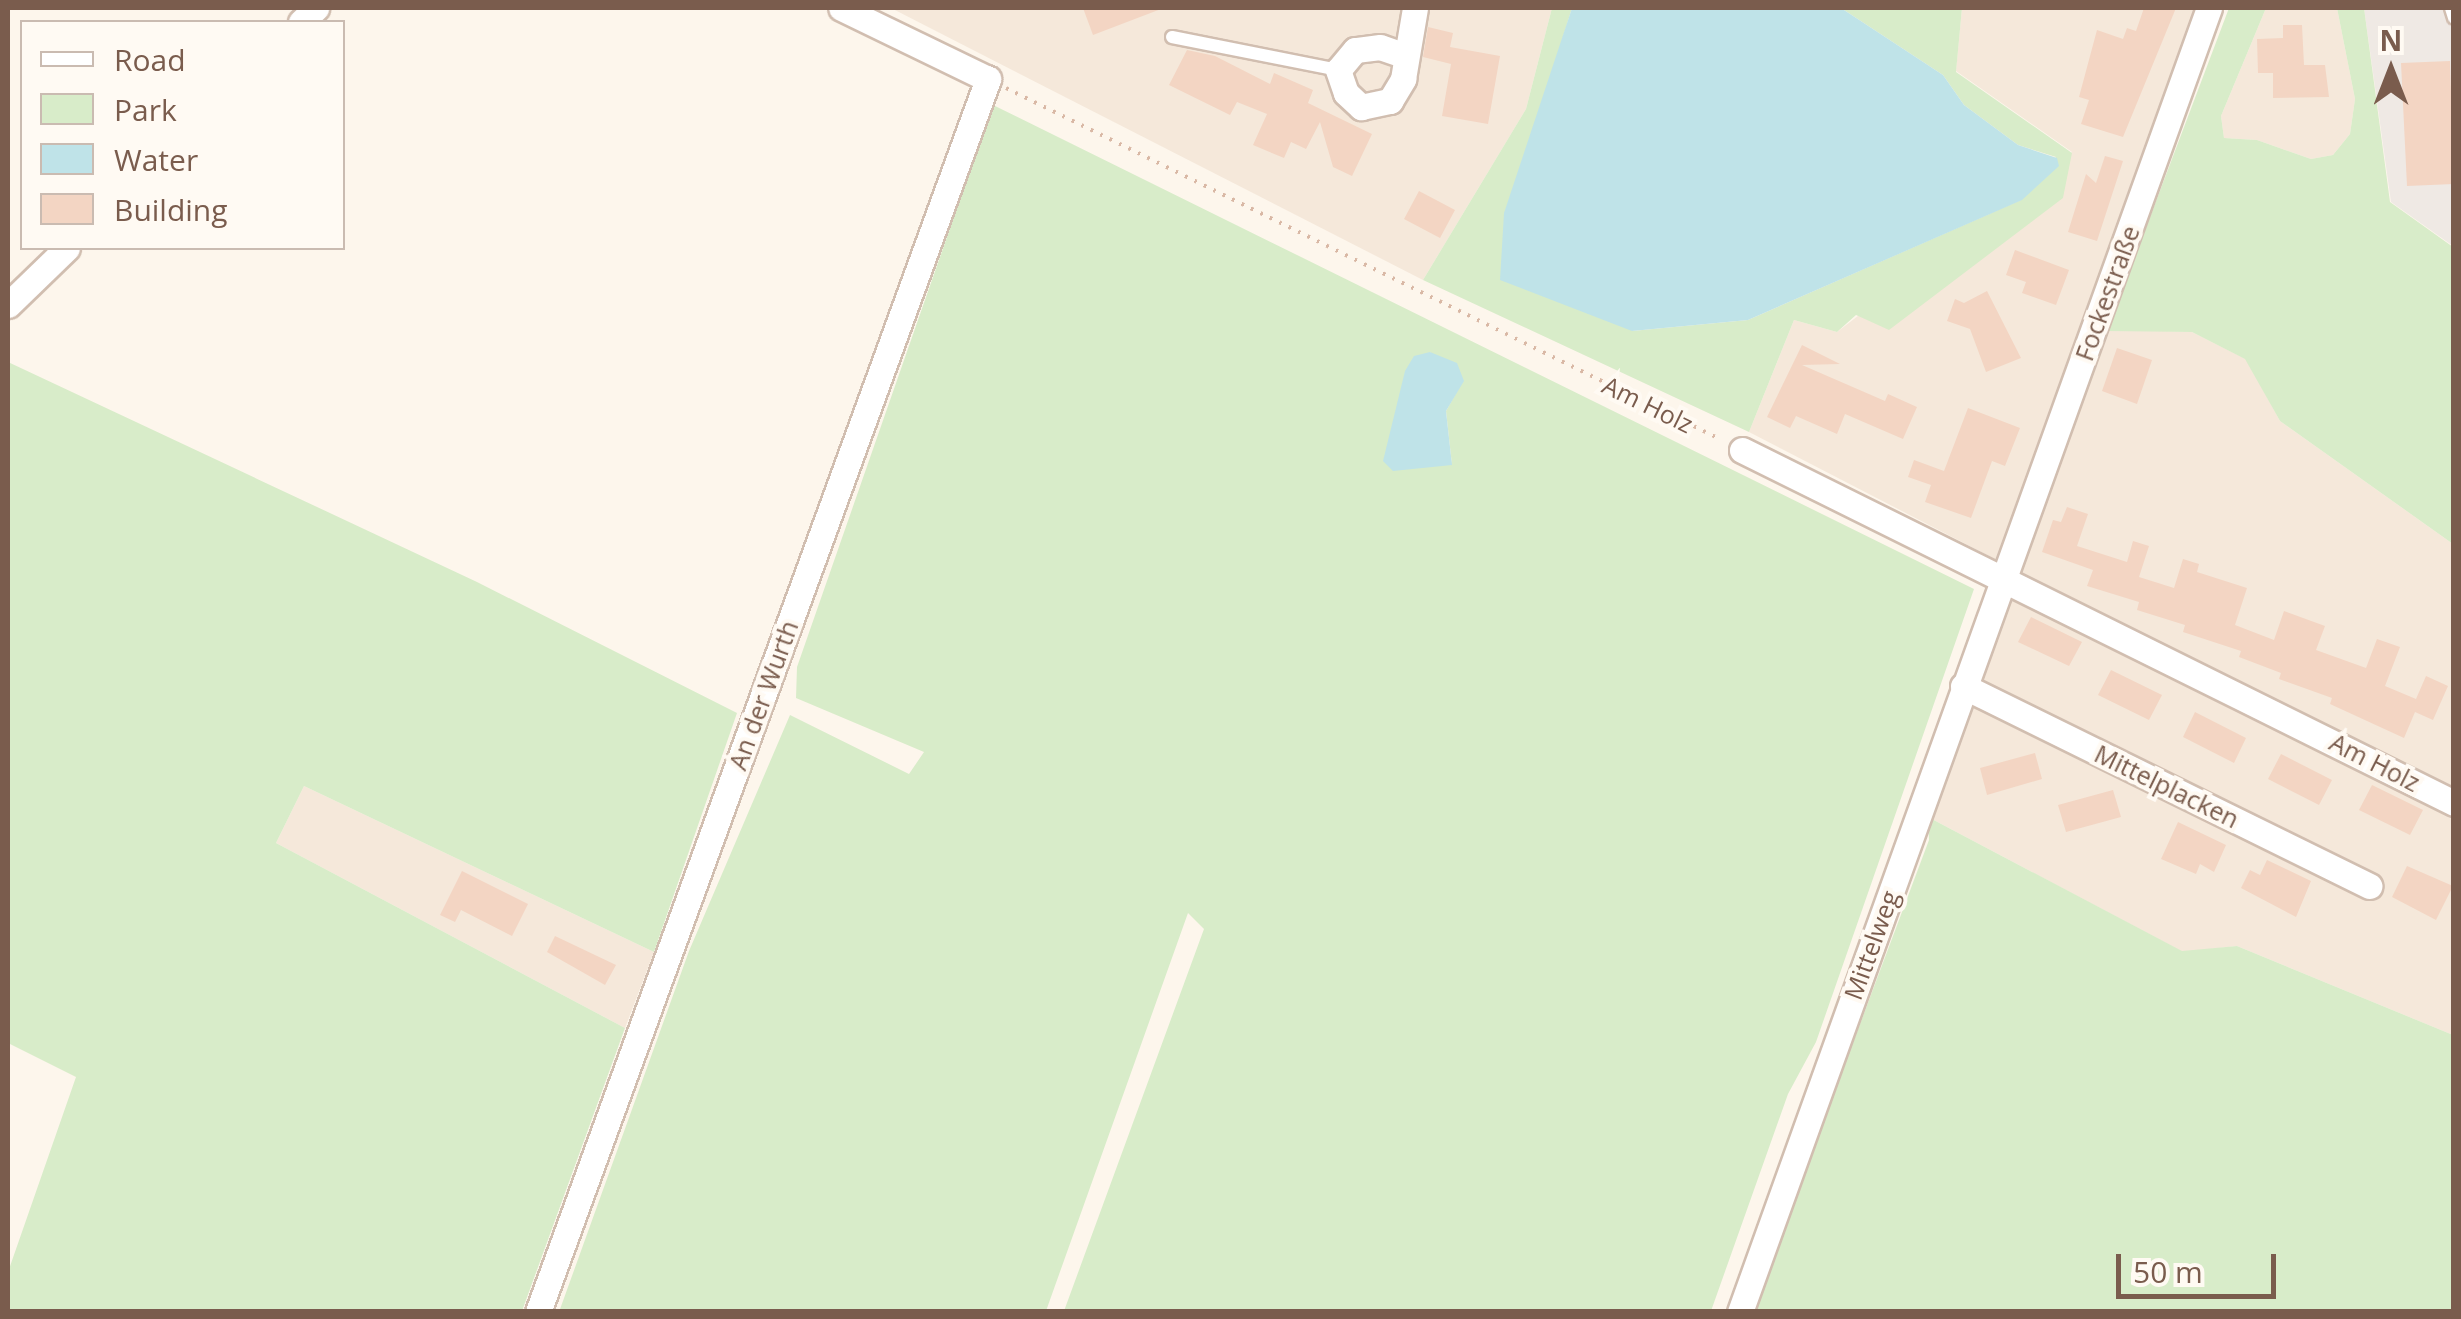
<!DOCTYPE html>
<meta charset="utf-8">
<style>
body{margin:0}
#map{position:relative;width:2461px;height:1319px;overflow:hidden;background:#fdf6ec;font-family:"Open Sans",sans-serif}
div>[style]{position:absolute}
.residential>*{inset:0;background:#f5e8da}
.industrial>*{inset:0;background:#efe9e4}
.green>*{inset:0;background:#d8ecc9}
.water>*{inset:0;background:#bfe3e8}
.building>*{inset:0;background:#f3d5c3}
.path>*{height:4px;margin-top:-2px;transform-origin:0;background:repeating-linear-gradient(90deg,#d9b8a5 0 2.5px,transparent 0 10.5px)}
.roads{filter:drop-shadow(2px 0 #d1beb0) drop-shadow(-2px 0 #d1beb0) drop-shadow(0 2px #d1beb0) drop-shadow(0 -2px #d1beb0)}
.service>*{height:12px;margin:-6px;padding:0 6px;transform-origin:6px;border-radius:6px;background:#fff}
.minor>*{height:25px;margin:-12.5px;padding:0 12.5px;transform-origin:12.5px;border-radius:12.5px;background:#fff}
span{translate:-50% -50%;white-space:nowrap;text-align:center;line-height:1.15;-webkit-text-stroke:8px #fffaf3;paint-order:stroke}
.street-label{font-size:25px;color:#7a5c4d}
.frame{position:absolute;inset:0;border:10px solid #7a5c4d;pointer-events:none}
.legend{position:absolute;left:20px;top:20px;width:325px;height:230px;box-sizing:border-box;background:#fffaf3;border:2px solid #cabbb1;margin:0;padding:12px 18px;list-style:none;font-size:30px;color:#7a5c4d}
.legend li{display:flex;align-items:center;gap:20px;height:50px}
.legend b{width:50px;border:2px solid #cabbb1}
.north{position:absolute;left:2341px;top:20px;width:100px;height:100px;-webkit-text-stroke:8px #fffaf3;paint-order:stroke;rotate:0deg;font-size:28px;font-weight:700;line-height:40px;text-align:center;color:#7a5c4d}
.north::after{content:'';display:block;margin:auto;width:35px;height:45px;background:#7a5c4d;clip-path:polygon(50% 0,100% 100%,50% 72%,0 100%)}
.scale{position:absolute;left:2116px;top:1254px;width:160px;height:45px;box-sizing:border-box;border:5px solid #7a5c4d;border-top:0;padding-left:12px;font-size:30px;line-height:35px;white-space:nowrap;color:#7a5c4d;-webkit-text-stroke:8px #fffaf3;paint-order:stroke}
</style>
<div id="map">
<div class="residential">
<i style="clip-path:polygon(891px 8px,1552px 8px,1526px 109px,1423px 280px)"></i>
<i style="clip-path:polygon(1962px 8px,2224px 8px,2104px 329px,2192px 332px,2246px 359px,2280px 421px,2453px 544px,2453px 1035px,2237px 946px,2183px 952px,1928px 817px,2018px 571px,1749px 432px,1794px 320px,1837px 332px,2072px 152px,1956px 71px)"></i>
<i style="clip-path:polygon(2266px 8px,2337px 8px,2355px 99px,2350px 134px,2333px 155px,2311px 159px,2257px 140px,2224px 138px,2221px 116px)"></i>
<i style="clip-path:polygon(304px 786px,654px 952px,625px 1028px,276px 843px)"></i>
</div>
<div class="industrial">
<i style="clip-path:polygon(2364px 8px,2453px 8px,2453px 246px,2391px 202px)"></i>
</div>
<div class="green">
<i style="clip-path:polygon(1552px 8px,1572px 8px,1546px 92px,1632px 331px,1748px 320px,2021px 200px,2056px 157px,2018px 145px,1964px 105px,1943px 75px,1841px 8px,1962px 8px,1956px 72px,2072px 153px,2063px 198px,1889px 330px,1856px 315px,1837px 332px,1794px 320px,1749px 432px,1423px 280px,1526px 109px)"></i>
<i style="clip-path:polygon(2229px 8px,2266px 8px,2221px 116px,2224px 138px,2257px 140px,2311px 159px,2333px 155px,2350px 134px,2355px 99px,2337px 8px,2364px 8px,2390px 202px,2453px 247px,2453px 544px,2280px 421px,2245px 359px,2192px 332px,2107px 331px)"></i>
<i style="clip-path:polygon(evenodd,993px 105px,1974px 589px,1816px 1042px,1788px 1094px,1711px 1311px,1064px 1311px,1204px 929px,1188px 913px,1046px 1311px,559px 1312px,689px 951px,790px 715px,909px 774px,924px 752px,796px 698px,797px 667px,993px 105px,1430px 352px,1463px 381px,1446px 411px,1452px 465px,1430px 352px)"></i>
<i style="clip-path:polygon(8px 362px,477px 582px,737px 713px,654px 952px,304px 786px,276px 843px,625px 1028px,522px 1311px,8px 1311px,8px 1272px,76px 1077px,8px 1043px)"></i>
<i style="clip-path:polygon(1928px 817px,2182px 951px,2237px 946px,2453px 1035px,2453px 1311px,1752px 1312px,1929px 840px)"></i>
</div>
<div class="water">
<i style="clip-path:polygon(1572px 8px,1841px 8px,1943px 75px,1964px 105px,2018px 145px,2057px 158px,2059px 166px,2022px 200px,1748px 320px,1632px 331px,1500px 280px,1504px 213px)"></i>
<i style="clip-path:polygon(1430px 352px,1457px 363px,1464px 381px,1446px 411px,1452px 465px,1393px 471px,1383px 461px,1405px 371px,1414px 356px)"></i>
</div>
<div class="building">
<i style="clip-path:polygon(1083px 8px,1160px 8px,1161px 9px,1093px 35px)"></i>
<i style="clip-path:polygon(2144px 8px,2176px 8px,2123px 137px,2081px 124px,2089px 100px,2079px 97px,2097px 30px,2123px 39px,2127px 28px,2136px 31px)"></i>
<i style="clip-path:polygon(2283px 25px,2302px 25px,2304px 65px,2325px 65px,2329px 97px,2273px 98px,2273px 73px,2258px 73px,2257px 39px,2283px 38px)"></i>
<i style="clip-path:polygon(1428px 27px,1453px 33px,1450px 47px,1500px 56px,1488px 124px,1442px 116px,1451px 64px,1423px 57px)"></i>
<i style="clip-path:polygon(1187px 50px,1215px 56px,1270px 84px,1274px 73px,1313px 90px,1308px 103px,1372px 134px,1352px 176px,1333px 167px,1320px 122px,1306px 149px,1291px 142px,1284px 158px,1253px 145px,1267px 114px,1237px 102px,1230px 115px,1169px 85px)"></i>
<i style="clip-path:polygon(2450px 61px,2454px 184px,2407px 186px,2401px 63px)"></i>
<i style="clip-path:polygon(2105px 156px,2123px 161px,2097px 241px,2068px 232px,2086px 174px,2096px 183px)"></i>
<i style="clip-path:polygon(1419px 191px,1455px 210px,1440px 238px,1404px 219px)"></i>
<i style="clip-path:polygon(2015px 250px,2069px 270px,2056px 305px,2022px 293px,2026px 282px,2006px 275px)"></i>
<i style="clip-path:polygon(1987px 291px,2021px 358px,1986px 372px,1970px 329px,1947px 321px,1955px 299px,1964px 303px)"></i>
<i style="clip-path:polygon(1802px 345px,1840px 364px,1802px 365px,1885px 401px,1888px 394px,1917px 407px,1903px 439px,1845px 414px,1837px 434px,1796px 416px,1790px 428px,1767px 417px)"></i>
<i style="clip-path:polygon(2117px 348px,2152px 360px,2137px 404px,2102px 391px)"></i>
<i style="clip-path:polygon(1968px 408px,2020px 428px,2005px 466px,1992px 461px,1971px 518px,1925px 502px,1931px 485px,1908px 477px,1914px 460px,1944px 471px)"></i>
<i style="clip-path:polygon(2067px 507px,2088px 514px,2077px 546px,2127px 562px,2133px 541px,2149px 546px,2139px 577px,2174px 588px,2183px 559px,2199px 564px,2197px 572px,2247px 588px,2235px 625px,2274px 640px,2284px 611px,2325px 626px,2316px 650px,2366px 668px,2377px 639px,2400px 647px,2385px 686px,2416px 699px,2426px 676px,2448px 686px,2433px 720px,2415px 712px,2404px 738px,2330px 704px,2332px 698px,2279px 679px,2281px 673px,2239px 657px,2241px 651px,2183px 632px,2185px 625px,2137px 610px,2139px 602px,2087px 586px,2093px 570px,2042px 552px,2053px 520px,2061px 522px)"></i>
<i style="clip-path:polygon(2031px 617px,2082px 642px,2069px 666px,2018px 642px)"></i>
<i style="clip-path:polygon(2111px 670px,2162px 695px,2149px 720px,2098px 695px)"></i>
<i style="clip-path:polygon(2195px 712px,2246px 738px,2234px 763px,2183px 737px)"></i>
<i style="clip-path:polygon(2035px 753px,2042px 779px,1987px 795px,1980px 768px)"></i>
<i style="clip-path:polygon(2281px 754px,2332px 780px,2319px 805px,2268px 779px)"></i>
<i style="clip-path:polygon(2372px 785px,2423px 810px,2410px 835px,2359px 810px)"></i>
<i style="clip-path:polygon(2113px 790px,2121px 817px,2066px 832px,2058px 805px)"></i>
<i style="clip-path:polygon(2178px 822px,2226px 845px,2214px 872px,2200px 864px,2196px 874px,2161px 859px)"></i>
<i style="clip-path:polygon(2267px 860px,2311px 881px,2296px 917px,2241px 888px,2250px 870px,2260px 875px)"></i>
<i style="clip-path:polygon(2407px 866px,2453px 886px,2436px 920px,2392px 897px)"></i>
<i style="clip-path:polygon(462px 871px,528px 904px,512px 936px,461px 910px,455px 922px,440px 915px)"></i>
<i style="clip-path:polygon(555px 936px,616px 965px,605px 985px,547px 952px)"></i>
</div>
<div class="path">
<i style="left:1006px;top:88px;width:796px;rotate:26.18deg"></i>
</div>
<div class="roads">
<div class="service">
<i style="left:2451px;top:8px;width:10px;rotate:73deg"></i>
<i style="left:1172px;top:37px;width:169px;rotate:11.2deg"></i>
</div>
<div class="minor">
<i style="left:301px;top:22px;width:21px;rotate:-43deg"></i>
<i style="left:1403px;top:55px;width:24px;rotate:-161deg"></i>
<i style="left:1380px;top:47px;width:25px;rotate:173deg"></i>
<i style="left:1355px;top:50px;width:26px;rotate:130deg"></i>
<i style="left:1338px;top:70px;width:24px;rotate:71deg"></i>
<i style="left:1346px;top:93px;width:21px;rotate:43deg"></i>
<i style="left:1361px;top:107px;width:30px;rotate:-12deg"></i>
<i style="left:1390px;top:101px;width:26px;rotate:-59deg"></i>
<i style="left:1403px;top:79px;width:72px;rotate:-80.4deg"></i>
<i style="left:8px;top:305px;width:82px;rotate:-44deg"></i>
<i style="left:1742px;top:450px;width:795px;rotate:26.37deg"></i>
<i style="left:1963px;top:686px;width:453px;rotate:26.2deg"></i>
<i style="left:538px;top:1312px;width:1313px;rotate:-69.95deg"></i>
<i style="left:988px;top:79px;width:163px;rotate:-154.2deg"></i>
<i style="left:1740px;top:1312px;width:1386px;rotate:-70.22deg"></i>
</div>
</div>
<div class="street-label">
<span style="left:2107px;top:293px;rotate:-70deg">Fockestraße</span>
<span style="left:1648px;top:404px;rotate:26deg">Am Holz</span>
<span style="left:763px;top:695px;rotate:-70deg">An der Wurth</span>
<span style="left:2375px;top:762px;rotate:27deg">Am Holz</span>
<span style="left:2167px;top:786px;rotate:26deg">Mittelplacken</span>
<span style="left:1871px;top:945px;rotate:-70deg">Mittelweg</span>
</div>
<div class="frame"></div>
<ul class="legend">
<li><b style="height:12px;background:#fff"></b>Road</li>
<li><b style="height:28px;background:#d8ecc9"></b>Park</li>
<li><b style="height:28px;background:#bfe3e8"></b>Water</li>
<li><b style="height:28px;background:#f3d5c3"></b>Building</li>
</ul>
<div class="north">N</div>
<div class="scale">50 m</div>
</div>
